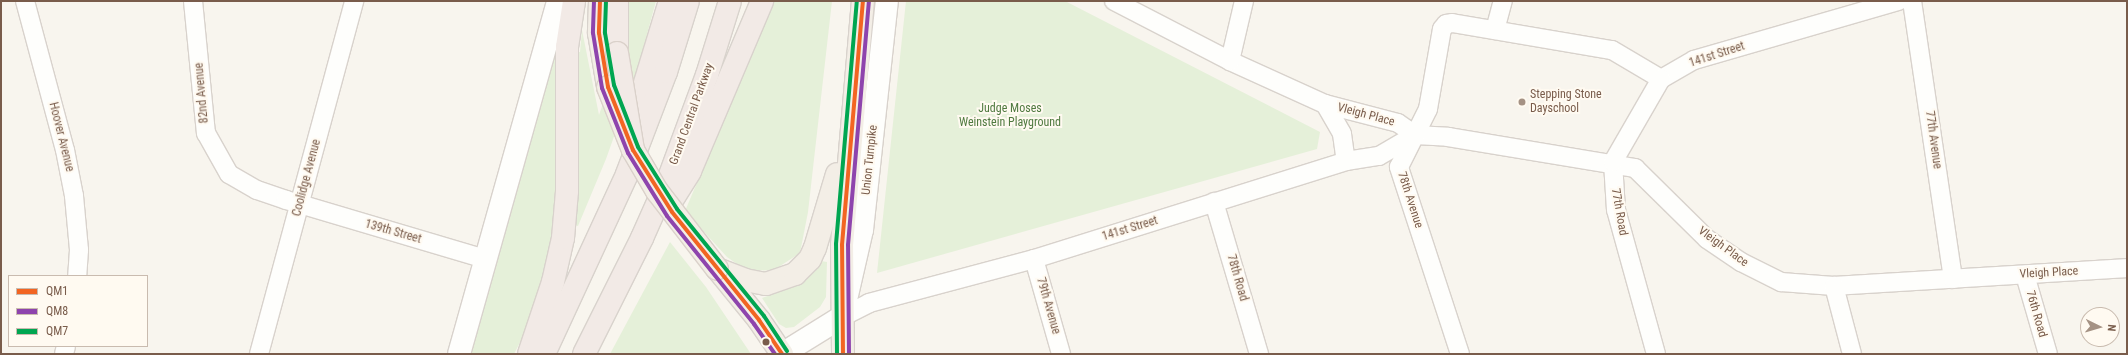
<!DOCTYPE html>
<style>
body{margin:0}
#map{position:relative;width:2128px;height:355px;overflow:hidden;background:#f8f5ee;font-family:"Roboto Condensed",sans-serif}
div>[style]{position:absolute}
.green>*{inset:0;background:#e5f0d9}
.roads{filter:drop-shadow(1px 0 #d8d2cc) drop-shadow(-1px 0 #d8d2cc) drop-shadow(0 1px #d8d2cc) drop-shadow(0 -1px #d8d2cc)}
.street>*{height:18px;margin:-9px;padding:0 9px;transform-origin:9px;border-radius:9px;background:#fefefc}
.secondary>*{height:22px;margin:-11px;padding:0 11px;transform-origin:11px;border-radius:11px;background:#fefefc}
.primary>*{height:22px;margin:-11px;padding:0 11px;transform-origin:11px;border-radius:11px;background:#f3eee6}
.highway>*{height:22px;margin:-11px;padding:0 11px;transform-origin:11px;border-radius:11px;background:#f2eae6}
.bridges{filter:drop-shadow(1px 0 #dad1ca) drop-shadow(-1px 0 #dad1ca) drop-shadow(0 1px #dad1ca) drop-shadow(0 -1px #dad1ca)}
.primary-bridge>*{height:22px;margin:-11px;padding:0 11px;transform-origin:11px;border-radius:11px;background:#f3eee6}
.highway-bridge>*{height:22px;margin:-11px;padding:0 11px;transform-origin:11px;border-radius:11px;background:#f2eae6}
.bus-1>*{height:4px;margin:-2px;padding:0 2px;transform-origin:2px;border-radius:2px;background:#f26522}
.bus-2>*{height:4px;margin:-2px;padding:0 2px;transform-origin:2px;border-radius:2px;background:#8e44ad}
.bus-3>*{height:4px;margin:-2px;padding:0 2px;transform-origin:2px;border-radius:2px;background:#00a651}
.dots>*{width:11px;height:11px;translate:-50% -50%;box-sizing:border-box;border:2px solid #fffaf1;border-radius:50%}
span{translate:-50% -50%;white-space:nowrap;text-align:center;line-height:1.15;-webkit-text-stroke:4px #fffaf1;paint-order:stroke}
.street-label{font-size:12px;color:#795c4b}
.poi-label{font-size:12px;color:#795c4b}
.left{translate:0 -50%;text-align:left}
.park-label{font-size:12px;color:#507a40}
.frame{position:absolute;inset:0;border:2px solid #795c4b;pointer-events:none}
.legend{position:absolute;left:8px;top:275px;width:140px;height:72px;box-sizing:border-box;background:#fffaf1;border:1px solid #c9bbaf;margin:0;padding:5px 7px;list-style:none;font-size:12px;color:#795c4b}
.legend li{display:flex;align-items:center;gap:8px;height:20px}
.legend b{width:20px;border:1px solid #c9bbaf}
.north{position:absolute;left:2080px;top:307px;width:40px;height:40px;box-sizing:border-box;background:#fffaf1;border:1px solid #c9bbaf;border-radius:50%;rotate:95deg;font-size:11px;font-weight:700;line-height:16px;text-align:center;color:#795c4b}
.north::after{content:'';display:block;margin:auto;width:14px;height:18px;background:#a59284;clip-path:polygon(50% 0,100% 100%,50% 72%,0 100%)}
</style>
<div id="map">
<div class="green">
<i style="clip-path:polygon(626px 1px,656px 1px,636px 75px,606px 159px,578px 226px,572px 224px,576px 52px,580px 52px,582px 30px,599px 115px,623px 44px)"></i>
<i style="clip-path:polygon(774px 1px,832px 1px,808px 212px,800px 253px,774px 270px,747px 271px,727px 257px,685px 211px)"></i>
<i style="clip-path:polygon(906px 1px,1065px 1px,1320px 132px,1317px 149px,877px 273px)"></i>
<i style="clip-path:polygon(552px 52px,556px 53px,555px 226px,532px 319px,514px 354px,466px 354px)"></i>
<i style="clip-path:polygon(670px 242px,706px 287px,751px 354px,610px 354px)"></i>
<i style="clip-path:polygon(821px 261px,827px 262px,826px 297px,820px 307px,794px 327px,786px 328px,779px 324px,762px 298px,796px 286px,812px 274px)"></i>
</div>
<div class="roads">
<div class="street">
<i style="left:25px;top:1px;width:154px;rotate:75deg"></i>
<i style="left:65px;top:150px;width:47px;rotate:78.9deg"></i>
<i style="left:74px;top:196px;width:54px;rotate:84.7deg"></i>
<i style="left:79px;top:250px;width:26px;rotate:94deg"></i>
<i style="left:193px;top:1px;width:133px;rotate:84.4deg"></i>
<i style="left:206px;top:133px;width:47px;rotate:60.7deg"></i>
<i style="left:229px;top:174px;width:32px;rotate:30deg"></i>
<i style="left:257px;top:190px;width:31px;rotate:19deg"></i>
<i style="left:286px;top:200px;width:208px;rotate:16.5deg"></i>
<i style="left:1114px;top:1px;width:131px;rotate:27.3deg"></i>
<i style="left:1230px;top:61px;width:104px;rotate:24.4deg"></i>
<i style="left:1325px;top:104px;width:75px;rotate:14.6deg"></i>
<i style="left:1398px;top:123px;width:21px;rotate:35deg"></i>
<i style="left:1415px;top:135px;width:33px;rotate:3deg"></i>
<i style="left:1448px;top:137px;width:190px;rotate:9.4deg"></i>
<i style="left:1635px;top:168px;width:101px;rotate:44.6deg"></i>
<i style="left:1707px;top:239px;width:41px;rotate:34.1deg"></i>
<i style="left:1741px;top:262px;width:45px;rotate:26.6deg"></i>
<i style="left:1781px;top:282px;width:53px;rotate:4.3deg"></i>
<i style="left:1834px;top:286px;width:294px;rotate:-3.5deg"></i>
<i style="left:1912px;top:1px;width:281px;rotate:81.6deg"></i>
<i style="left:1495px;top:30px;width:30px;rotate:-75deg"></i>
<i style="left:1230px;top:61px;width:62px;rotate:-76.9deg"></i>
<i style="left:1661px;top:79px;width:38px;rotate:-30deg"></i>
<i style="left:1694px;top:60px;width:213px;rotate:-16.1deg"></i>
<i style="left:1325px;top:104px;width:34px;rotate:60deg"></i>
<i style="left:1342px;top:134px;width:27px;rotate:82deg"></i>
<i style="left:1214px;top:202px;width:159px;rotate:73.5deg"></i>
<i style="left:1034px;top:259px;width:99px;rotate:74.1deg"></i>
<i style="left:2025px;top:275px;width:82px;rotate:73.8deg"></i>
<i style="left:1834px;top:286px;width:70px;rotate:75.2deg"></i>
<i style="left:842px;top:317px;width:30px;rotate:-27deg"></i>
<i style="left:869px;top:303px;width:171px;rotate:-14.9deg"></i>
<i style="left:1034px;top:259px;width:327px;rotate:-17.4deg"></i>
<i style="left:1346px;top:161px;width:33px;rotate:-9deg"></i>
<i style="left:1379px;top:156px;width:42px;rotate:-30.3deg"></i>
<i style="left:64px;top:354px;width:8px;rotate:-76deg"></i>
<i style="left:259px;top:354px;width:366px;rotate:-74.9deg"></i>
<i style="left:1460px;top:354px;width:197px;rotate:-108.1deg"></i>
<i style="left:1399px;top:167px;width:65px;rotate:-63.4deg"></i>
<i style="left:1428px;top:109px;width:81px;rotate:-80.1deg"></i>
<i style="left:1442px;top:29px;width:6px;rotate:-51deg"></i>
<i style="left:1446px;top:24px;width:6px;rotate:-9deg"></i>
<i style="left:1452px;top:23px;width:162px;rotate:9.6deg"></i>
<i style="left:1612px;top:50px;width:57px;rotate:30.6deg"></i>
<i style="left:1656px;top:354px;width:149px;rotate:-105.5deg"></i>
<i style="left:1616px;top:210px;width:48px;rotate:-93.6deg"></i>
<i style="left:1613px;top:162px;width:96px;rotate:-60deg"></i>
</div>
<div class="secondary">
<i style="left:459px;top:354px;width:367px;rotate:-74.3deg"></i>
<i style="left:782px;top:354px;width:70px;rotate:-31.7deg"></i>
<i style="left:842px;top:317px;width:89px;rotate:-77.1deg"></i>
<i style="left:862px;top:230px;width:230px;rotate:-83.8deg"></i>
</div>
<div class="primary">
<i style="left:600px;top:1px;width:32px;rotate:92deg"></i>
<i style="left:599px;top:33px;width:55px;rotate:80.5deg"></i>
<i style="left:717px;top:269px;width:30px;rotate:21deg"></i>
<i style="left:745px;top:280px;width:21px;rotate:11deg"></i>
<i style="left:766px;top:284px;width:31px;rotate:-19deg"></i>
<i style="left:795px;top:274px;width:21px;rotate:-45deg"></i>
<i style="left:810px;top:259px;width:12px;rotate:-66deg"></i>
<i style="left:815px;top:248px;width:77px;rotate:-73.4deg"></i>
<i style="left:720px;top:272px;width:62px;rotate:50.9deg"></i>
<i style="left:759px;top:320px;width:41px;rotate:55.9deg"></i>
<i style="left:843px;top:354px;width:109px;rotate:-90.5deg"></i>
<i style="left:842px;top:245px;width:245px;rotate:-85.1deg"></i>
</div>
<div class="highway">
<i style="left:617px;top:53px;width:52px;rotate:-90deg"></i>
<i style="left:637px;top:109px;width:113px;rotate:-73deg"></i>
<i style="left:669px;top:205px;width:40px;rotate:-58deg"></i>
<i style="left:690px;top:171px;width:185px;rotate:-67deg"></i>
<i style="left:529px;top:354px;width:76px;rotate:-71.6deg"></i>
<i style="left:553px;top:282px;width:45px;rotate:-77.2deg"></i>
<i style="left:563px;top:238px;width:47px;rotate:-85.1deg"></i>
<i style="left:567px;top:191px;width:144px;rotate:-90deg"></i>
<i style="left:567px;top:47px;width:47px;rotate:-81.3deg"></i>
<i style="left:544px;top:354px;width:198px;rotate:-65.2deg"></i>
<i style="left:627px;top:174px;width:109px;rotate:-69.1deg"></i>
<i style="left:666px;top:72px;width:74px;rotate:-72.8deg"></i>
<i style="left:584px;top:354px;width:130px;rotate:-63.4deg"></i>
<i style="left:642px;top:238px;width:69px;rotate:-66deg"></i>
<i style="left:670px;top:175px;width:107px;rotate:-69.7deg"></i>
<i style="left:707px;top:75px;width:77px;rotate:-72.7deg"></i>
</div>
</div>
<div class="bridges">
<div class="primary-bridge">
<i style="left:608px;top:87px;width:68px;rotate:68.4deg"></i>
<i style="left:633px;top:150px;width:48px;rotate:59.7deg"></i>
<i style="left:657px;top:191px;width:98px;rotate:52.4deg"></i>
</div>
<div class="highway-bridge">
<i style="left:617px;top:53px;width:98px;rotate:80.6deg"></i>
</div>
</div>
<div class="bus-1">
<i style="left:600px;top:1px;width:32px;rotate:92deg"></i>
<i style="left:599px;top:33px;width:55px;rotate:80.5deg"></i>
<i style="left:608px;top:87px;width:68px;rotate:68.4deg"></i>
<i style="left:633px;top:150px;width:73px;rotate:57.8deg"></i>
<i style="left:672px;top:212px;width:139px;rotate:51.1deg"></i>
<i style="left:759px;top:320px;width:41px;rotate:55.9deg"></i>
<i style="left:843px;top:354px;width:109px;rotate:-90.5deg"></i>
<i style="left:842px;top:245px;width:245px;rotate:-85.1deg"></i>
</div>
<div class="bus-2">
<i style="left:594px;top:1px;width:32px;rotate:92deg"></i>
<i style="left:593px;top:33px;width:56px;rotate:80.7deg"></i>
<i style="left:602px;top:88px;width:70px;rotate:68.2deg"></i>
<i style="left:628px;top:153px;width:74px;rotate:58.2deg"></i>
<i style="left:667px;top:216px;width:139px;rotate:51.1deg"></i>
<i style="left:754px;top:324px;width:37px;rotate:55deg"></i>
<i style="left:849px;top:354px;width:109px;rotate:-90.5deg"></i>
<i style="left:848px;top:245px;width:244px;rotate:-85.1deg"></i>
</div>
<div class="bus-3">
<i style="left:606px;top:1px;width:32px;rotate:92deg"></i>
<i style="left:605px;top:33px;width:53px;rotate:80.2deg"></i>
<i style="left:614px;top:85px;width:66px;rotate:68.8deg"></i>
<i style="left:638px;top:147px;width:73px;rotate:57.8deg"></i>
<i style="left:677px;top:209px;width:138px;rotate:50.9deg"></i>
<i style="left:764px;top:316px;width:42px;rotate:56.7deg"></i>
<i style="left:837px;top:354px;width:110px;rotate:-90.5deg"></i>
<i style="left:836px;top:244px;width:244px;rotate:-85.1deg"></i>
</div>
<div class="dots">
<i style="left:1522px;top:102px;background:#a59284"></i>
<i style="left:766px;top:342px;background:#795c4b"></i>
</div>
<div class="street-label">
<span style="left:1717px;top:55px;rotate:-18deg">141st Street</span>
<span style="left:202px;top:93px;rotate:-95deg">82nd Avenue</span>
<span style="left:692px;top:114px;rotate:-70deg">Grand Central Parkway</span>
<span style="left:1366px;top:115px;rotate:15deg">Vleigh Place</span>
<span style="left:61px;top:137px;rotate:76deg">Hoover Avenue</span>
<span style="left:1933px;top:140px;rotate:82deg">77th Avenue</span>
<span style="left:870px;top:160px;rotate:-84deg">Union Turnpike</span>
<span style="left:307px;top:178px;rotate:-75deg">Coolidge Avenue</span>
<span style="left:1410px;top:200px;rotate:72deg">78th Avenue</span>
<span style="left:1619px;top:212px;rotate:80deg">77th Road</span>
<span style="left:1130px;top:229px;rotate:-17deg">141st Street</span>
<span style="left:393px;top:232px;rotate:16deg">139th Street</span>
<span style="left:1723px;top:247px;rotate:36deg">Vleigh Place</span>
<span style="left:2049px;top:273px;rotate:-3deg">Vleigh Place</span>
<span style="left:1237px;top:278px;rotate:74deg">78th Road</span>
<span style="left:1048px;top:306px;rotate:74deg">79th Avenue</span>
<span style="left:2036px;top:314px;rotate:74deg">76th Road</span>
</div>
<div class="poi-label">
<span class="left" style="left:1530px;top:102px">Stepping Stone<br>Dayschool</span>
</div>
<div class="park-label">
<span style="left:1010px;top:116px">Judge Moses<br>Weinstein Playground</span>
</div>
<div class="frame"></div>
<ul class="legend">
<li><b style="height:5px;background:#f26522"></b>QM1</li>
<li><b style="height:5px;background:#8e44ad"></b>QM8</li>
<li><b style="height:5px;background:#00a651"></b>QM7</li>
</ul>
<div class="north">N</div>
</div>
